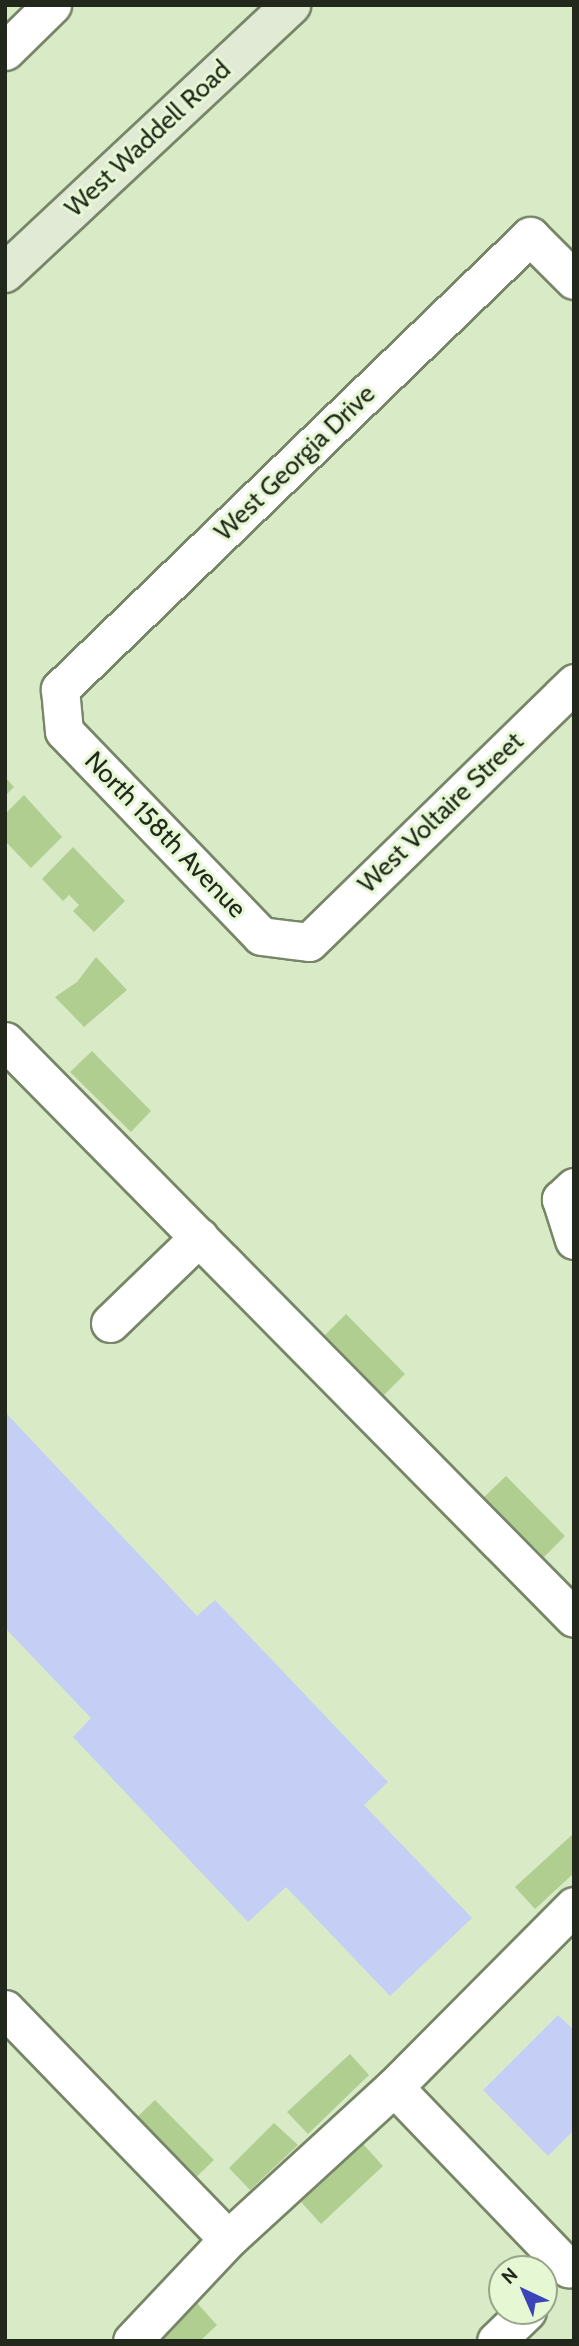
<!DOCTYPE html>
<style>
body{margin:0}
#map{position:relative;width:579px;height:2346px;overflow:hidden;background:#d9eac7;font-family:Cabin,sans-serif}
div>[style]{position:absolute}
.green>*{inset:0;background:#c5cff6}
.building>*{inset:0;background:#b1ce91}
.roads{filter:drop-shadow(2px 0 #778667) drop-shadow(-2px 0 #778667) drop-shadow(0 2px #778667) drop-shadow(0 -2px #778667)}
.street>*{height:37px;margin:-18.5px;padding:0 18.5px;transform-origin:18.5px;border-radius:18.5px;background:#fff}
.secondary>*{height:38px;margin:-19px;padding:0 19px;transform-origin:19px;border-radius:19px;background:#e0ead4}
span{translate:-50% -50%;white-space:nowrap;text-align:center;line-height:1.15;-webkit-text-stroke:6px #e6f7d4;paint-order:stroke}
.street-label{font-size:26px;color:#22291c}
.frame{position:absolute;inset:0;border:7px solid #22291c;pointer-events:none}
.north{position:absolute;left:488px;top:2255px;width:70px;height:70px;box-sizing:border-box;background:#e6f7d4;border:2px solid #98a58a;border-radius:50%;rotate:316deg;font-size:19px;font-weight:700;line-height:28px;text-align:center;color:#22291c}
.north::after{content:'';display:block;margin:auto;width:24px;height:32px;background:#3b44b8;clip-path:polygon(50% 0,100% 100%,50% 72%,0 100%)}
</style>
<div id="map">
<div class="green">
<i style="clip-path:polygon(5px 1412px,197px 1616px,215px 1600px,388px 1782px,364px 1805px,472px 1918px,390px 1996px,286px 1887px,248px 1922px,73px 1737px,91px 1718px,5px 1628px)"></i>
<i style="clip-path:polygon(558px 2015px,574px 2030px,574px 2130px,548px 2156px,483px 2090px)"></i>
</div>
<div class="building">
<i style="clip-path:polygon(5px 777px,14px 787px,5px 796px)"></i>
<i style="clip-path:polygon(24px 795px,62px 837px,31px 868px,5px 841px,5px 814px)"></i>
<i style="clip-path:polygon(73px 847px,125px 901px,94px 932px,73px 911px,79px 905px,69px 895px,63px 901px,42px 879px)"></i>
<i style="clip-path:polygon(96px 957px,127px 990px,84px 1027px,55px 997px,77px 982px)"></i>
<i style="clip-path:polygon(92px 1051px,151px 1111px,131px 1132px,70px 1072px)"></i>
<i style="clip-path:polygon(346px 1314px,405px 1374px,384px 1395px,325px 1335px)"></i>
<i style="clip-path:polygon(506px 1476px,565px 1536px,544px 1557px,484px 1497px)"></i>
<i style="clip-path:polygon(574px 1833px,574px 1873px,535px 1909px,515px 1887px)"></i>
<i style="clip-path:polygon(350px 2054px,369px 2075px,308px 2134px,287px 2112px)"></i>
<i style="clip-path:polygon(155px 2100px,214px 2160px,193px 2180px,133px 2121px)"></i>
<i style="clip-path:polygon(274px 2123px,298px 2145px,250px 2190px,229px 2168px)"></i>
<i style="clip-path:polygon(363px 2144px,383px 2166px,321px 2224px,301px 2202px)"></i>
<i style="clip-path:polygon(197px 2303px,217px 2325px,200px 2341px,157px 2341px)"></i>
</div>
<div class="roads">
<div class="street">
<i style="left:5px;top:51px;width:66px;rotate:-44.4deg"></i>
<i style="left:574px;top:280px;width:62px;rotate:-135deg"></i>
<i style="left:530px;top:236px;width:653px;rotate:136.06deg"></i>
<i style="left:60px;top:689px;width:42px;rotate:84.6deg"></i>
<i style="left:64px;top:731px;width:284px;rotate:46.1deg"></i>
<i style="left:261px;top:936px;width:48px;rotate:7.1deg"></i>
<i style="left:309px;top:942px;width:371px;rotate:-44.3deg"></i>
<i style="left:5px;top:1041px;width:810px;rotate:45.4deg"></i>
<i style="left:574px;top:1187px;width:18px;rotate:137deg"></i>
<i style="left:561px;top:1199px;width:43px;rotate:72.4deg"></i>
<i style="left:110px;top:1323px;width:124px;rotate:-44deg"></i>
<i style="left:5px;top:2009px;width:320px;rotate:45.9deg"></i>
<i style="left:394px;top:2087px;width:252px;rotate:46.1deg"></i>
<i style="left:132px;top:2341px;width:140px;rotate:-46.7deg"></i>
<i style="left:228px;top:2239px;width:225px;rotate:-42.5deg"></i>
<i style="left:394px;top:2087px;width:255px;rotate:-45.2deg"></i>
<i style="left:496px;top:2341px;width:43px;rotate:-44.1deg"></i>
</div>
<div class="secondary">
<i style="left:5px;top:273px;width:392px;rotate:-43.1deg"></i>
</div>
</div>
<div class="street-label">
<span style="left:148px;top:139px;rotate:-43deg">West Waddell Road</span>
<span style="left:295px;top:463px;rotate:-44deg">West Georgia Drive</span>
<span style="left:441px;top:813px;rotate:-44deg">West Voltaire Street</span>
<span style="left:165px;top:835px;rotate:46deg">North 158th Avenue</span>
</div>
<div class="frame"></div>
<div class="north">N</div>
</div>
